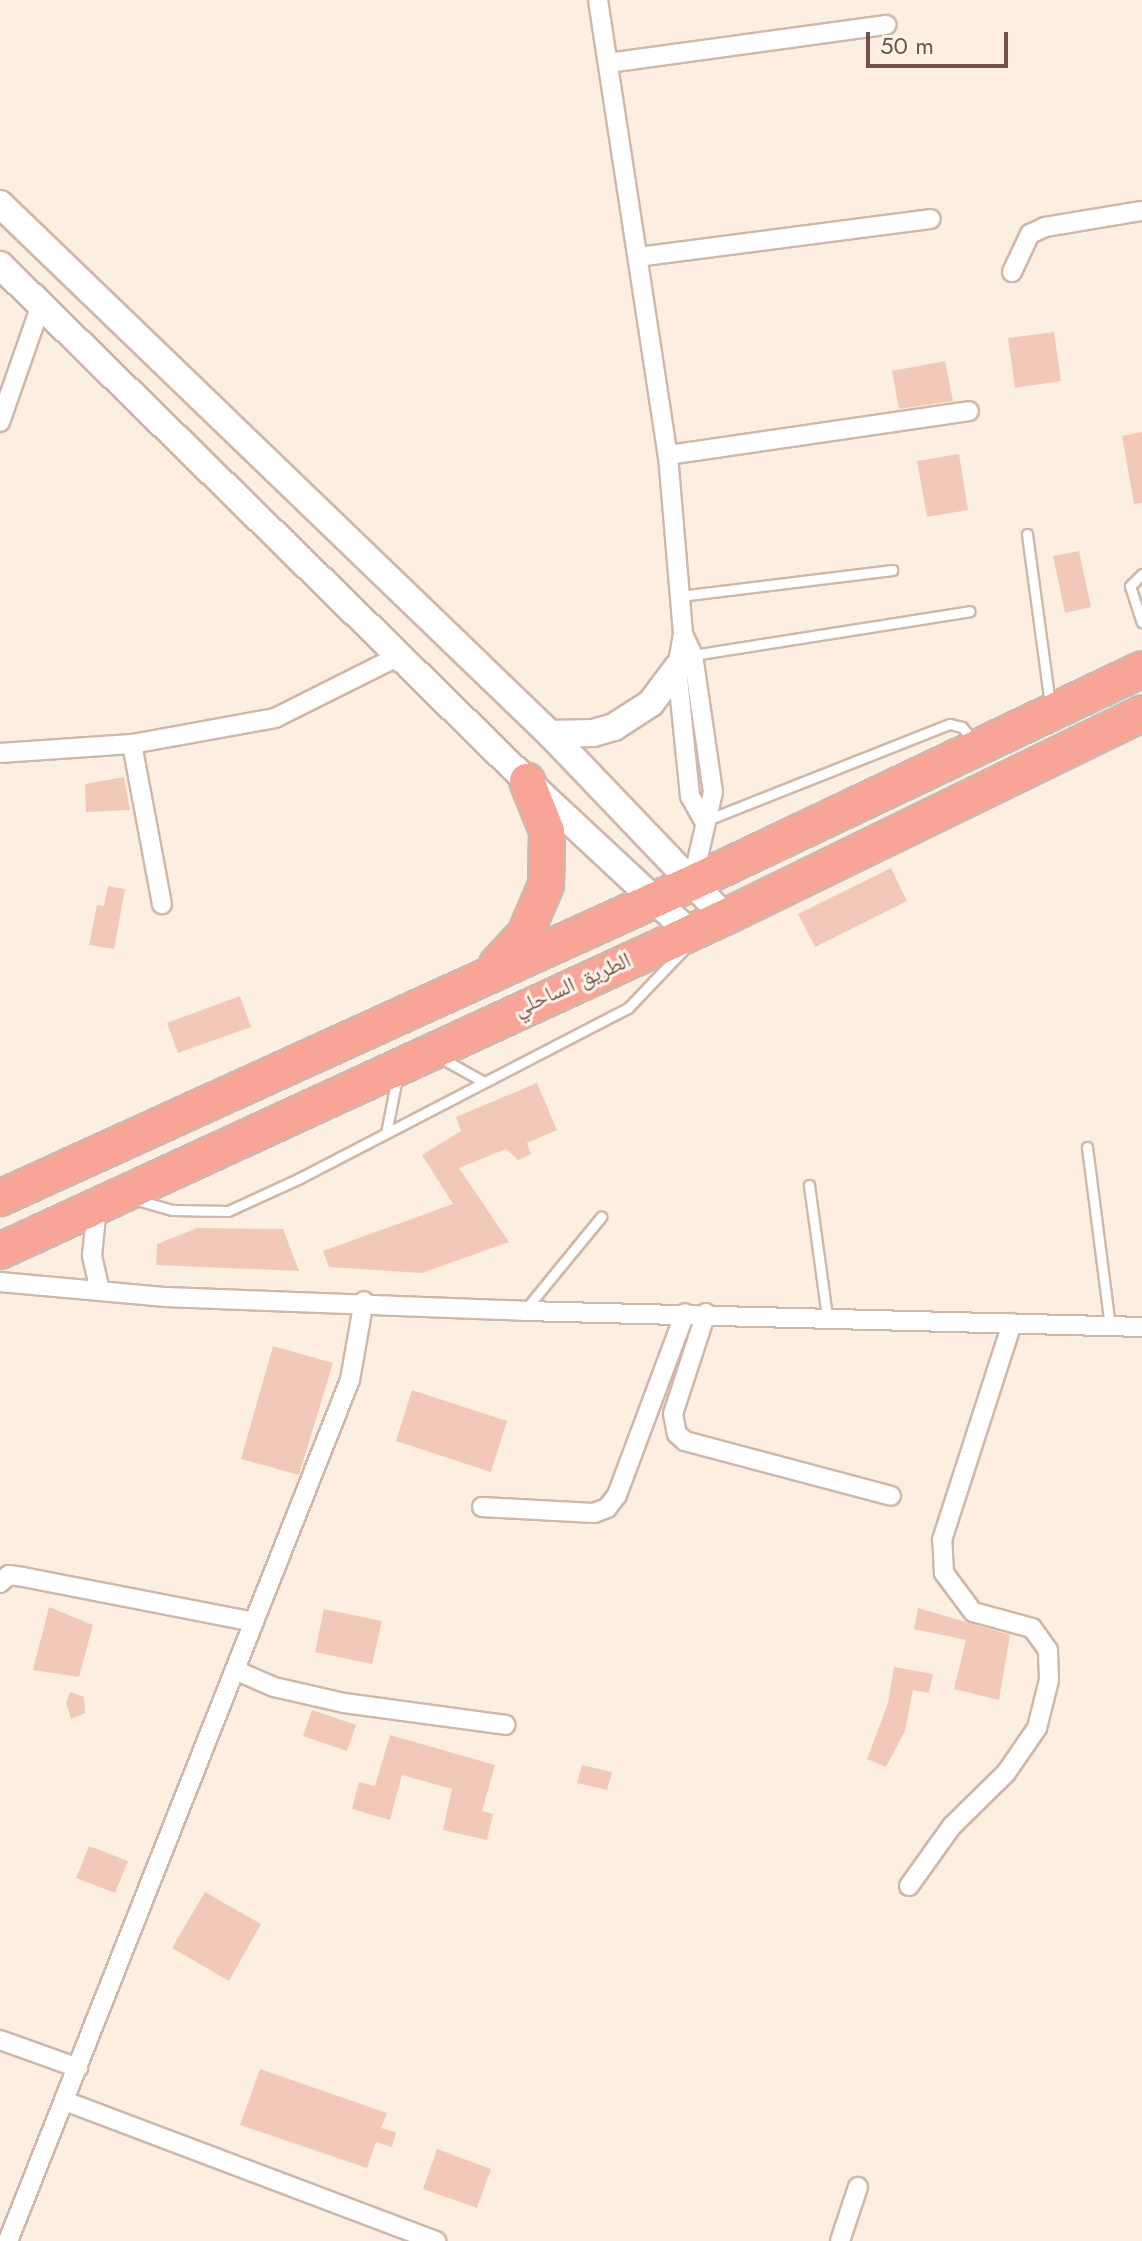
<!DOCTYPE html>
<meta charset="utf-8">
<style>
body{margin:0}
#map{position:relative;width:1142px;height:2241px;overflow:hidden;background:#fcefe1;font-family:Jost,"Noto Naskh Arabic",sans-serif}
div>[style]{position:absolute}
.building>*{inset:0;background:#f2c9b8}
.roads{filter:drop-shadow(2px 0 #d0b7ab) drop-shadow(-2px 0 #d0b7ab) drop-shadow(0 2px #d0b7ab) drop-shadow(0 -2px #d0b7ab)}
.lane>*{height:9px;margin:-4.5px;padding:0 4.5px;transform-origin:4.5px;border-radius:4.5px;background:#fff}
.street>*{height:18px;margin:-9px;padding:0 9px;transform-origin:9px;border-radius:9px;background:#fff}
.secondary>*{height:26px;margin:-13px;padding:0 13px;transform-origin:13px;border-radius:13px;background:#fff}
.highway>*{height:34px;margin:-17px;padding:0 17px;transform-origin:17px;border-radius:17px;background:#f8a597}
span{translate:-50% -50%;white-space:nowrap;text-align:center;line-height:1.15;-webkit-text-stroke:6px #fff3e8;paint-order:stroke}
.street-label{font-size:22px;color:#745248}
.scale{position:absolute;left:866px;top:32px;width:142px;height:36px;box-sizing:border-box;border:4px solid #745248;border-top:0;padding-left:10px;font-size:24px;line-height:28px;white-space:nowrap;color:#745248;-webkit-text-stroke:6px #fff3e8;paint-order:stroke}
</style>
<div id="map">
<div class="building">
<i style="clip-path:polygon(1054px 332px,1061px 381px,1015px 388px,1008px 338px)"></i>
<i style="clip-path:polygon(945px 361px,953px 401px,899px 409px,892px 371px)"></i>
<i style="clip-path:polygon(1142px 432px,1142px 503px,1134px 504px,1122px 436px)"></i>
<i style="clip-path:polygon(959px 454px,968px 510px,927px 517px,917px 461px)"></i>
<i style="clip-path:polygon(1079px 551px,1091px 607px,1065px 613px,1053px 556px)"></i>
<i style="clip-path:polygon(124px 777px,130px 810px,86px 812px,85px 784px)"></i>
<i style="clip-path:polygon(891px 868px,907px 901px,815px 947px,798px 914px)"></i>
<i style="clip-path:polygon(108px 886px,125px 889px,114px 949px,89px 945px,97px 905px,104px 906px)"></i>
<i style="clip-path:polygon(240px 996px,251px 1027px,178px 1053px,167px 1023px)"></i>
<i style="clip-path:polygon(537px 1083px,557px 1130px,527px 1143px,531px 1154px,518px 1160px,506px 1149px,459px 1168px,509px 1242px,422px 1273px,329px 1267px,323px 1251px,453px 1204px,422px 1155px,461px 1131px,456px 1117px)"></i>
<i style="clip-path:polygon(197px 1228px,283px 1229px,299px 1271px,156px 1265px,157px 1244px)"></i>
<i style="clip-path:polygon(273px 1346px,333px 1363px,299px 1475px,241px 1459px)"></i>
<i style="clip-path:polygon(412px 1390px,507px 1421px,491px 1472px,396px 1441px)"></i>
<i style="clip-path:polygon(49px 1607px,93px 1625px,79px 1677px,33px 1670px)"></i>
<i style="clip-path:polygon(918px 1608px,1010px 1635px,999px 1700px,954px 1689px,966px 1640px,914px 1629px)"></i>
<i style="clip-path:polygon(324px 1609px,382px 1621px,372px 1664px,315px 1652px)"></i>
<i style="clip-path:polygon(894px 1667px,933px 1674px,929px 1693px,913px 1690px,905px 1731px,886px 1767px,867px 1759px,888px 1703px)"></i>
<i style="clip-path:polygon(70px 1692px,84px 1697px,85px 1713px,71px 1719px,66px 1703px)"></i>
<i style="clip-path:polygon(312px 1710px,356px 1725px,347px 1751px,303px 1736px)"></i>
<i style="clip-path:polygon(390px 1735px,495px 1765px,482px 1811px,493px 1814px,487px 1840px,443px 1830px,452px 1789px,402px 1775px,390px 1820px,352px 1809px,359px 1782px,375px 1786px)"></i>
<i style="clip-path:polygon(582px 1765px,612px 1772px,607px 1790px,577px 1783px)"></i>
<i style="clip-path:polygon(89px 1846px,128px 1861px,115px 1893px,76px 1878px)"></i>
<i style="clip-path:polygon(205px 1892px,261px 1924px,229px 1981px,172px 1948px)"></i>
<i style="clip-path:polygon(260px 2069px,387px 2113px,381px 2128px,396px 2132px,392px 2147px,376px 2142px,367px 2168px,240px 2125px)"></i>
<i style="clip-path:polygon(437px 2149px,491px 2169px,477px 2208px,423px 2189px)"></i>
</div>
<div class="roads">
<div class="lane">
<i style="left:1027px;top:534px;width:173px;rotate:82.3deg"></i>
<i style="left:1142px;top:574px;width:17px;rotate:135deg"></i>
<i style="left:1130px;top:586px;width:38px;rotate:72deg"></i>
<i style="left:680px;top:596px;width:214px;rotate:-7deg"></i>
<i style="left:693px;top:655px;width:280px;rotate:-9deg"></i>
<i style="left:707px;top:820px;width:261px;rotate:-21.6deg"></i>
<i style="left:950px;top:724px;width:12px;rotate:14deg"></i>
<i style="left:962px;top:727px;width:19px;rotate:51deg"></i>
<i style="left:441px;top:1058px;width:49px;rotate:29.2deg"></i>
<i style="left:386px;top:1133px;width:56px;rotate:-78.7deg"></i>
<i style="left:1087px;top:1147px;width:180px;rotate:82.7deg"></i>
<i style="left:809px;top:1185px;width:133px;rotate:82.2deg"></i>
<i style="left:137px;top:1200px;width:36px;rotate:16deg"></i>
<i style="left:172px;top:1210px;width:56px;rotate:1deg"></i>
<i style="left:228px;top:1211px;width:79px;rotate:-24.6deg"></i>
<i style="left:300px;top:1178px;width:369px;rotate:-27.4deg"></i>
<i style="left:628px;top:1008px;width:84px;rotate:-46.4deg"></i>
<i style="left:524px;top:1311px;width:122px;rotate:-50.7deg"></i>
</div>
<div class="street">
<i style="left:598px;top:0;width:460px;rotate:81.3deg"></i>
<i style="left:668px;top:455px;width:180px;rotate:85.2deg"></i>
<i style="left:683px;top:634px;width:35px;rotate:100deg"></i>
<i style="left:677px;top:668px;width:129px;rotate:84.2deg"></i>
<i style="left:690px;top:796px;width:29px;rotate:61deg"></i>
<i style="left:608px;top:63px;width:281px;rotate:-7.8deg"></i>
<i style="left:638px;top:257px;width:295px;rotate:-7.4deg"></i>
<i style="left:1012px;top:272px;width:42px;rotate:-64.7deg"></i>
<i style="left:1030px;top:234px;width:17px;rotate:-25deg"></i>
<i style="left:1045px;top:227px;width:98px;rotate:-9.4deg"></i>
<i style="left:0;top:422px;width:124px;rotate:-70.7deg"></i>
<i style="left:668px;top:455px;width:304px;rotate:-8.3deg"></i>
<i style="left:683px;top:634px;width:23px;rotate:65deg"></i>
<i style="left:693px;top:655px;width:138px;rotate:81.7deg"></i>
<i style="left:713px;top:792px;width:93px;rotate:103deg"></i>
<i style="left:132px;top:744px;width:163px;rotate:79.4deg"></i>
<i style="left:0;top:753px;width:132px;rotate:-3.9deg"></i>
<i style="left:132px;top:744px;width:145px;rotate:-10.3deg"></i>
<i style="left:275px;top:718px;width:141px;rotate:-26.6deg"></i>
<i style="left:97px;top:1206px;width:50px;rotate:95.7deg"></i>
<i style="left:92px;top:1256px;width:36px;rotate:77deg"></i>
<i style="left:0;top:1282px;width:167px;rotate:5.2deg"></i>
<i style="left:166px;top:1297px;width:358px;rotate:2.2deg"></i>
<i style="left:524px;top:1311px;width:618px;rotate:1.48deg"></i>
<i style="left:706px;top:1313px;width:106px;rotate:108.1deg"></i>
<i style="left:673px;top:1414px;width:20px;rotate:79deg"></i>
<i style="left:677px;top:1434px;width:11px;rotate:41deg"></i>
<i style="left:685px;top:1441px;width:213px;rotate:14.9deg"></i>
<i style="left:482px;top:1507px;width:112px;rotate:3.1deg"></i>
<i style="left:594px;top:1513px;width:14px;rotate:-21deg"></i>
<i style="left:607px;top:1508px;width:16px;rotate:-52deg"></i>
<i style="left:617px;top:1495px;width:194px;rotate:-69.5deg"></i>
<i style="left:0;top:1583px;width:12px;rotate:-42deg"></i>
<i style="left:9px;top:1575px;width:14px;rotate:8deg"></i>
<i style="left:23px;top:1577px;width:235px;rotate:11deg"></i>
<i style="left:235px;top:1670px;width:43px;rotate:23.6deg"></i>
<i style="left:274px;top:1687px;width:72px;rotate:12.9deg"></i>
<i style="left:344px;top:1703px;width:163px;rotate:7.7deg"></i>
<i style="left:909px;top:1886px;width:74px;rotate:-54.4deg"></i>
<i style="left:952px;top:1826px;width:76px;rotate:-44.5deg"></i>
<i style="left:1006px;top:1773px;width:55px;rotate:-55.4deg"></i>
<i style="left:1037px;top:1728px;width:49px;rotate:-76deg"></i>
<i style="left:1049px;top:1680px;width:30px;rotate:-92deg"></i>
<i style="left:1048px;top:1650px;width:27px;rotate:-126deg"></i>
<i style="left:1032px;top:1628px;width:61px;rotate:-164.8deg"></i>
<i style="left:973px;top:1612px;width:49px;rotate:-126.6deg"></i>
<i style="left:944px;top:1573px;width:33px;rotate:-93deg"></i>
<i style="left:942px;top:1540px;width:228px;rotate:-72.1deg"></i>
<i style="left:0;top:2040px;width:83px;rotate:19.7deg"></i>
<i style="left:65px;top:2101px;width:397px;rotate:20.7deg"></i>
<i style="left:8px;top:2241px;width:926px;rotate:-68.34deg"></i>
<i style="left:350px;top:1380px;width:80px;rotate:-80deg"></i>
<i style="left:840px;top:2241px;width:57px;rotate:-71.6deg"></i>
</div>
<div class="secondary">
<i style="left:0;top:204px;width:764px;rotate:43.94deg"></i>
<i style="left:550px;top:734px;width:253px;rotate:46.3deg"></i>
<i style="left:0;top:265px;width:738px;rotate:44.4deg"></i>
<i style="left:527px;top:781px;width:221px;rotate:43deg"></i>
<i style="left:550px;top:734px;width:43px;rotate:-1.3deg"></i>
<i style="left:593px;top:733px;width:22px;rotate:-16deg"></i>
<i style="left:614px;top:727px;width:44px;rotate:-33deg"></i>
<i style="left:651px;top:703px;width:44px;rotate:-53.4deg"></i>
</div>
<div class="highway">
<i style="left:497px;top:964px;width:41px;rotate:-47deg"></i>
<i style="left:525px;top:934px;width:53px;rotate:-66.8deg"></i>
<i style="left:546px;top:885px;width:54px;rotate:-88.9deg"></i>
<i style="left:547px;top:831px;width:54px;rotate:-111.8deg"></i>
<i style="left:0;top:1198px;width:760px;rotate:-24.48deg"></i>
<i style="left:692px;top:883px;width:498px;rotate:-25.4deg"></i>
<i style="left:0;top:1251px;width:798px;rotate:-24.74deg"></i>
<i style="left:725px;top:917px;width:464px;rotate:-26deg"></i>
</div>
</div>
<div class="street-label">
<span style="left:572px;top:984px;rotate:-24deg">الطريق الساحلي</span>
</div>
<div class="scale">50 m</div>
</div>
